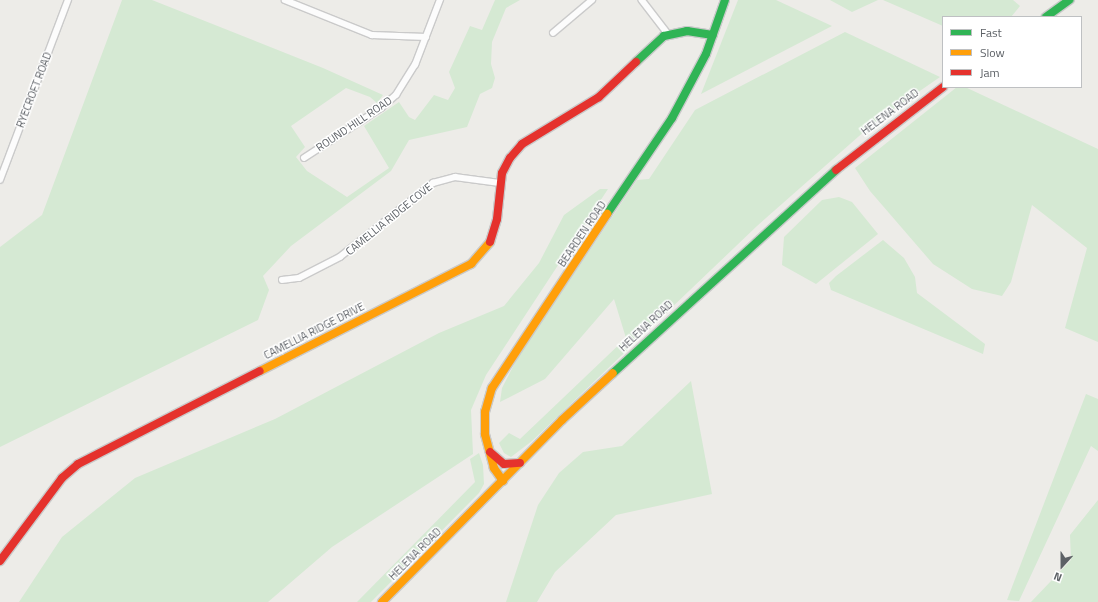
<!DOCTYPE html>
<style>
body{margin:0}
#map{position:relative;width:1098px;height:602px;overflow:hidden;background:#edece8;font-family:"Titillium Web",sans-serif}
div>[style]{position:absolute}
.green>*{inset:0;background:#d5e9d3}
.roads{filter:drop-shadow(1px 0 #cacaca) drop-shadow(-1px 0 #cacaca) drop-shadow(0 1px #cacaca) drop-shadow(0 -1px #cacaca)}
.street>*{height:5.5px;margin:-2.75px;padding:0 2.75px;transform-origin:2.75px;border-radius:2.75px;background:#fcfcfc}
.fast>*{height:8px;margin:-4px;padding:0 4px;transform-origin:4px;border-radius:4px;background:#30b455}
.slow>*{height:8px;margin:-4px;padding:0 4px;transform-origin:4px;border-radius:4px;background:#ff9f0a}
.jam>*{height:8px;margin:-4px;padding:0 4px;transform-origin:4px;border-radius:4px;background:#e5322d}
span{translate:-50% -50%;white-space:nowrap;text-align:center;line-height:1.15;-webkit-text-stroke:3px #fff;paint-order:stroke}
.street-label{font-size:11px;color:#5d6166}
.legend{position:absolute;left:942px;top:16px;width:140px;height:72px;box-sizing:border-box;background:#fff;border:1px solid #bec0c2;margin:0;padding:5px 7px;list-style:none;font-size:12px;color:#5d6166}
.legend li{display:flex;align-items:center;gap:8px;height:20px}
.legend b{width:20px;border:1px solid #bec0c2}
.north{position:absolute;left:1042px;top:546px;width:40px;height:40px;-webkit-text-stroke:3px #fff;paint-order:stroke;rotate:201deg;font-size:11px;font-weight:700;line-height:16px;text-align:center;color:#5d6166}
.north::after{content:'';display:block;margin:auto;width:14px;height:18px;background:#5d6166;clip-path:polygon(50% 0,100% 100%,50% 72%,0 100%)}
</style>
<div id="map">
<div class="green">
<i style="clip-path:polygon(122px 0,152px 0,323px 68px,383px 95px,377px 103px,370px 97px,346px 88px,291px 126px,305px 147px,296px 157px,307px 171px,347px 197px,389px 168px,364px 126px,399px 102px,409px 117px,415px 120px,434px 95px,448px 100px,455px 88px,449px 72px,470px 26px,482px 30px,495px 0,520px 0,506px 8px,492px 42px,491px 64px,495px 78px,492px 88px,480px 94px,467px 127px,409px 140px,391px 171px,291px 246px,263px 276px,269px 290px,258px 320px,0 447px,0 247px,42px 215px)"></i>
<i style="clip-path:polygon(738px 0,776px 0,832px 26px,701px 94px)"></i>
<i style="clip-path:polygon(830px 0,878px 0,852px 12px)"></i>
<i style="clip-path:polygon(883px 0,1013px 0,1020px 6px,1011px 17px,943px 17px,943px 26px)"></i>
<i style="clip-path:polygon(845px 32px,940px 77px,875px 122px,757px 226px,532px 441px,511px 457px,504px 453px,499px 443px,509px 433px,520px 439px,626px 338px,614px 299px,545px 379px,500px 402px,502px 388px,519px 355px,637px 180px,649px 179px,695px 110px)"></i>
<i style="clip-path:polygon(957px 87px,965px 87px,1098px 149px,1098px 342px,1065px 328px,1087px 248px,1032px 205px,1011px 282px,1002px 296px,972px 289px,933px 264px,870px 191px,855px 168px)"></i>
<i style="clip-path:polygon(600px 189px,608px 189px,486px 375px,471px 410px,473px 454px,332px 547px,268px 602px,19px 602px,62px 537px,135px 478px,275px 419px,439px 333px,504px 306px,539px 263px,564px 215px)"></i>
<i style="clip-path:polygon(839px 197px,852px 202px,878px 234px,816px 284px,782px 265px,784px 237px,822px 200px)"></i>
<i style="clip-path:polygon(883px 240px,904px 258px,915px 277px,917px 293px,985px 344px,983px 354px,831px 290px,829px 283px,836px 276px)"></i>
<i style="clip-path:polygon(691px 381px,712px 494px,616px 515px,555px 572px,537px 602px,506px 602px,538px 505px,559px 473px,583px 452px,622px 446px)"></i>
<i style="clip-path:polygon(1086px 394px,1098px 399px,1098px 451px,1091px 446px,1019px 601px,1007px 600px)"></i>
<i style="clip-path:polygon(479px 453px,483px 465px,484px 484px,479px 493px,371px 602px,357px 602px,475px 482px,470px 459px)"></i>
<i style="clip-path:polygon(1098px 500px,1098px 602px,1031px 602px,1071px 560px,1070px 535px)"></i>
</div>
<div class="roads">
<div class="street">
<i style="left:285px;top:0;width:94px;rotate:21.9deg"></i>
<i style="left:372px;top:35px;width:54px;rotate:2.1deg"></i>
<i style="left:642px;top:0;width:44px;rotate:52.4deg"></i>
<i style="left:553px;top:33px;width:51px;rotate:-40.2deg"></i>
<i style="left:304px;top:158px;width:92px;rotate:-33deg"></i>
<i style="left:381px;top:108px;width:20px;rotate:-41deg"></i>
<i style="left:396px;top:95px;width:36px;rotate:-58deg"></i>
<i style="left:415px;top:65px;width:70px;rotate:-69deg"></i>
<i style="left:0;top:180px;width:192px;rotate:-69.3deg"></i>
<i style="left:282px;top:280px;width:17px;rotate:-7deg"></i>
<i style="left:299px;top:278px;width:46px;rotate:-27.1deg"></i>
<i style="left:340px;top:257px;width:119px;rotate:-38.5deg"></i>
<i style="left:433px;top:183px;width:23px;rotate:-15deg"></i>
<i style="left:455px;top:177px;width:45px;rotate:7.6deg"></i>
</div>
<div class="fast">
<i style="left:1046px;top:17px;width:29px;rotate:-36deg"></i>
<i style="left:636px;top:62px;width:38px;rotate:-43deg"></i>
<i style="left:664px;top:36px;width:24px;rotate:-12deg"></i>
<i style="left:687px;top:31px;width:26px;rotate:9deg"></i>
<i style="left:607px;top:214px;width:116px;rotate:-55.9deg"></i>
<i style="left:672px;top:118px;width:72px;rotate:-62deg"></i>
<i style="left:706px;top:54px;width:57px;rotate:-70.6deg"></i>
<i style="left:613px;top:373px;width:302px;rotate:-42.3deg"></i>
</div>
<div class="slow">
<i style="left:260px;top:371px;width:237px;rotate:-26.9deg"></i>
<i style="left:471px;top:264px;width:29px;rotate:-49deg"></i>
<i style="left:503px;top:481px;width:16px;rotate:-125deg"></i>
<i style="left:494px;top:468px;width:35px;rotate:-105deg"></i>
<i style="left:485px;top:434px;width:22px;rotate:-90deg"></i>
<i style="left:485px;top:412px;width:25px;rotate:-74deg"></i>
<i style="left:492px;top:388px;width:209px;rotate:-56.5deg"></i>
<i style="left:382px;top:602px;width:256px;rotate:-45.3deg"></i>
<i style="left:562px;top:420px;width:69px;rotate:-42.7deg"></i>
</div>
<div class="jam">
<i style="left:836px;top:170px;width:135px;rotate:-37.8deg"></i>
<i style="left:490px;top:242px;width:24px;rotate:-73deg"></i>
<i style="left:497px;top:219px;width:46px;rotate:-83.8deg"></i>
<i style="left:502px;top:173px;width:17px;rotate:-62deg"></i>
<i style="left:510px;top:158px;width:18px;rotate:-49deg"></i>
<i style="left:522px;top:144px;width:90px;rotate:-31.4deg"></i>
<i style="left:599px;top:97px;width:51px;rotate:-43.4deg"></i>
<i style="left:490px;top:452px;width:18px;rotate:41deg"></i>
<i style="left:504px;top:464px;width:16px;rotate:-4deg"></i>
<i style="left:0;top:561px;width:104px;rotate:-53.2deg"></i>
<i style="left:62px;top:478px;width:21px;rotate:-41deg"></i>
<i style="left:78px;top:464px;width:204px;rotate:-27.1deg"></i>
</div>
</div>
<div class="street-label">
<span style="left:34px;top:90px;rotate:-69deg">RYECROFT ROAD</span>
<span style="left:890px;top:112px;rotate:-37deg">HELENA ROAD</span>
<span style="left:354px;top:124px;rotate:-34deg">ROUND HILL ROAD</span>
<span style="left:389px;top:219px;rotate:-39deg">CAMELLIA RIDGE COVE</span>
<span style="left:582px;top:234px;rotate:-56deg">BEARDEN ROAD</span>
<span style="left:646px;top:326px;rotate:-43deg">HELENA ROAD</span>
<span style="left:314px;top:331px;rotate:-27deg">CAMELLIA RIDGE DRIVE</span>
<span style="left:415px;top:554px;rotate:-45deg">HELENA ROAD</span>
</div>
<ul class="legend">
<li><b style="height:5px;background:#30b455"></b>Fast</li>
<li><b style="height:5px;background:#ff9f0a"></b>Slow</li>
<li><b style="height:5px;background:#e5322d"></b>Jam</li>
</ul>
<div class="north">N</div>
</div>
